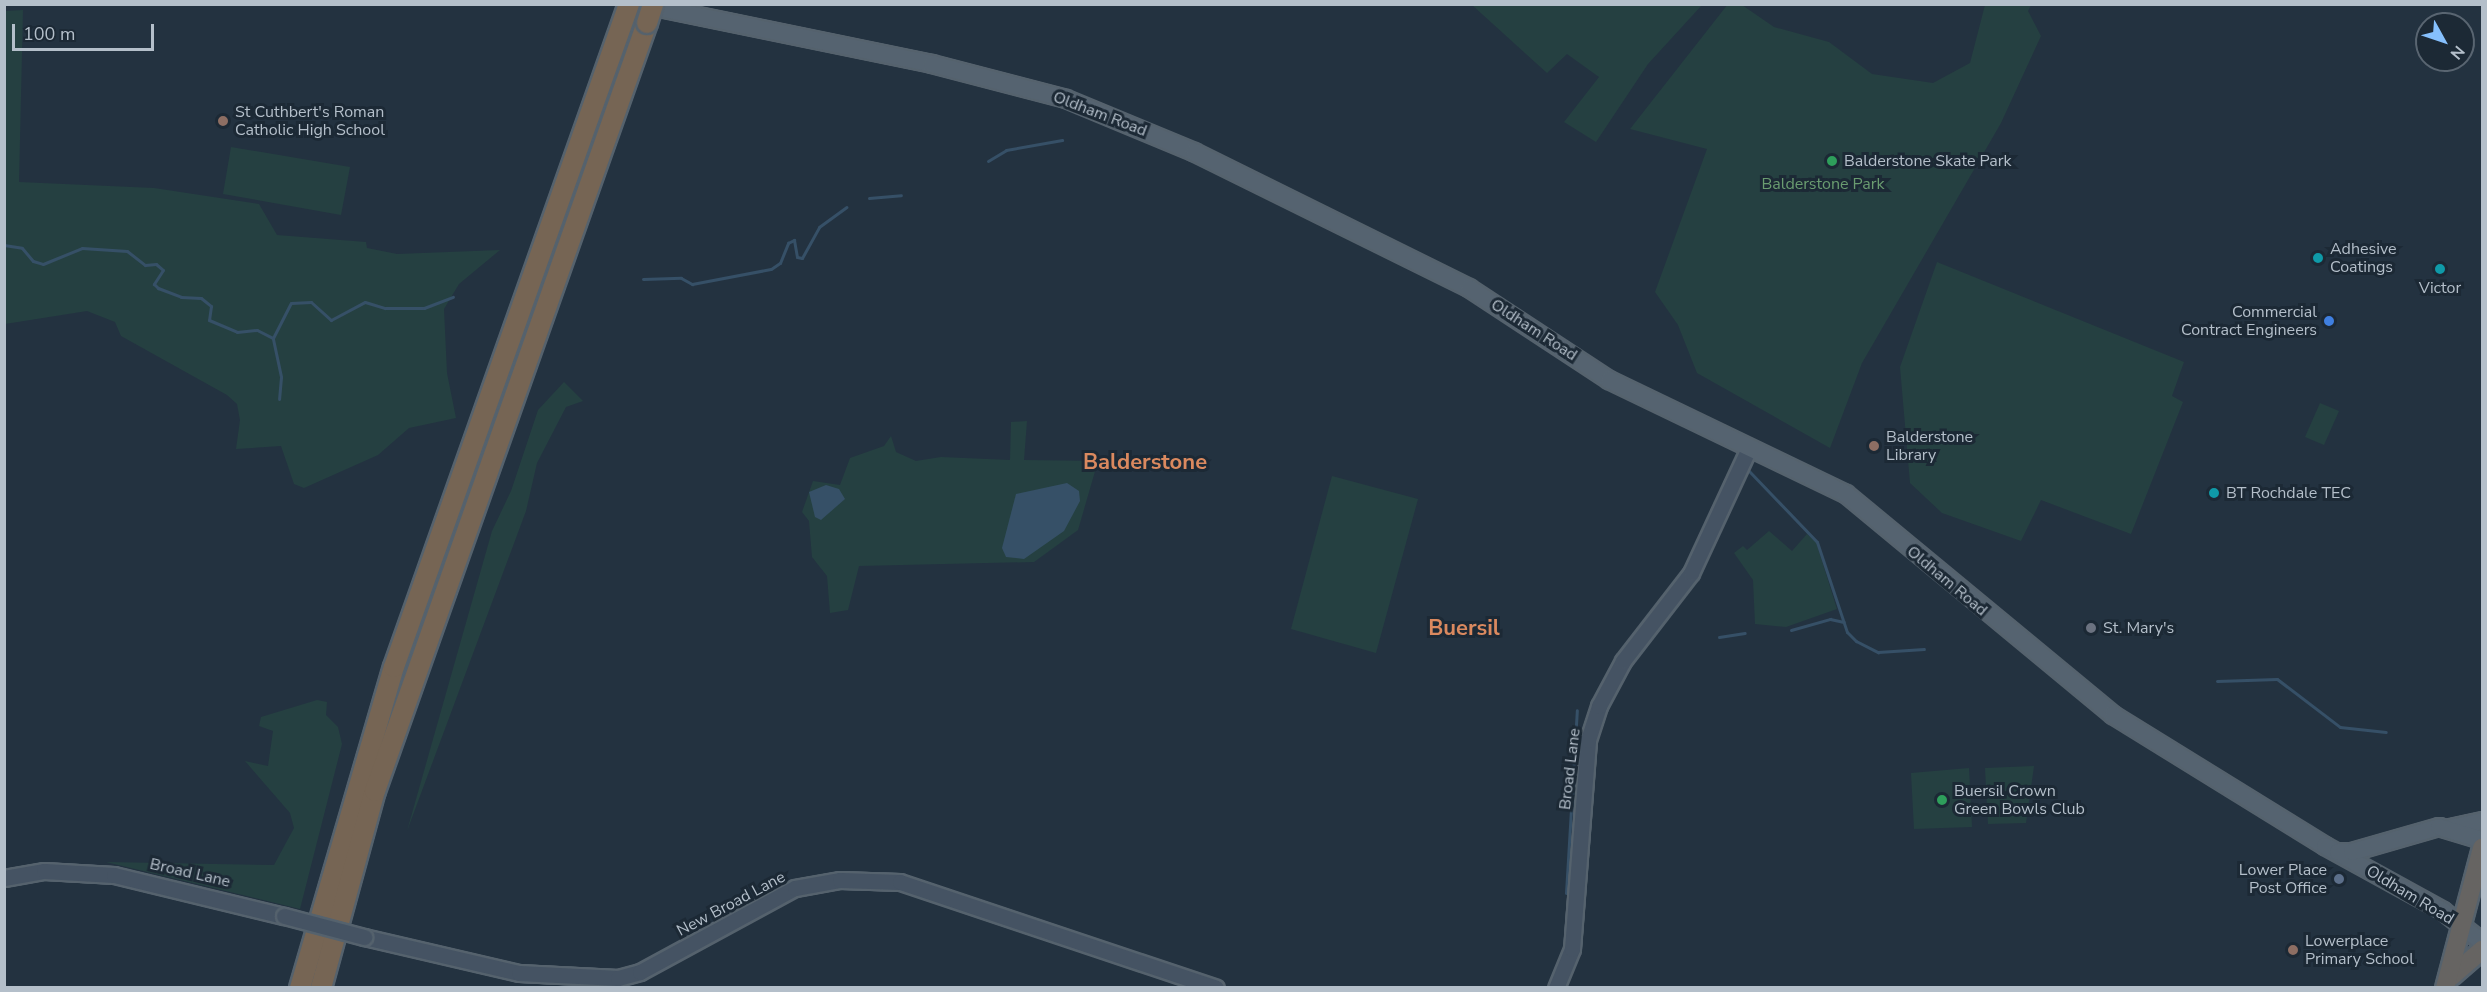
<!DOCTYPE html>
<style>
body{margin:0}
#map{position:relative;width:2487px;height:992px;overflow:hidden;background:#233240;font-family:"Nunito Sans",sans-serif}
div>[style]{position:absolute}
.green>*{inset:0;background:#254041}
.water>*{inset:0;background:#365067}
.stream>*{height:3px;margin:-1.5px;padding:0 1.5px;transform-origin:1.5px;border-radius:1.5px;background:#365067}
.roads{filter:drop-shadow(2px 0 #55626d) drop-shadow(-2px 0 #55626d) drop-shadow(0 2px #55626d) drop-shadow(0 -2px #55626d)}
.secondary>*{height:15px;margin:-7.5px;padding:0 7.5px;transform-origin:7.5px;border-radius:7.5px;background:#455363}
.primary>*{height:16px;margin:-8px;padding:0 8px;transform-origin:8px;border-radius:8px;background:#556370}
.trunk>*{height:18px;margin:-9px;padding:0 9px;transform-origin:9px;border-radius:9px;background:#666462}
.motorway>*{height:20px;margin:-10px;padding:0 10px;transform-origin:10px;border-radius:10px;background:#766554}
.bridges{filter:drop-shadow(2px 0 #55626d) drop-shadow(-2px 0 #55626d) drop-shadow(0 2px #55626d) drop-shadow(0 -2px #55626d)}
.secondary-bridge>*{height:15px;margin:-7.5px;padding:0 7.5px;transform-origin:7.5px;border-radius:7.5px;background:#455363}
.motorway-bridge>*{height:20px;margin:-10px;padding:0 10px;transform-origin:10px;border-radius:10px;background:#766554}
.dots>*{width:16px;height:16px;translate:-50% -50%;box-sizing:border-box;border:3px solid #1c2935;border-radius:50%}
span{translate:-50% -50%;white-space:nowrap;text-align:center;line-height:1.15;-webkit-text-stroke:6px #1c2935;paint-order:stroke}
.poi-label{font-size:16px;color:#b4bfca}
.left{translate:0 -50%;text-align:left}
.right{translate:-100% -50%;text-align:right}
.street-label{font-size:16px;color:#b4bfca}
.park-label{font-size:16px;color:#6a9c70}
.district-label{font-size:22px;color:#da895f;font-weight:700}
.frame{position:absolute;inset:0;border:6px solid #b4bfca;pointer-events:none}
.north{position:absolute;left:2415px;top:12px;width:60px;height:60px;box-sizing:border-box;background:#1c2935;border:2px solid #596571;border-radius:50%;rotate:130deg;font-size:16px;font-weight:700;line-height:24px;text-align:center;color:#b4bfca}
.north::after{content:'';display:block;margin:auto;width:21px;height:27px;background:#86c0fd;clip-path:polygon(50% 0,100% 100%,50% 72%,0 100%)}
.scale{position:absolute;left:12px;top:24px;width:142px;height:27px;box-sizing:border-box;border:3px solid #b4bfca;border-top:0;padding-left:8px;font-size:18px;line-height:21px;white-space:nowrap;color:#b4bfca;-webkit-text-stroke:4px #1c2935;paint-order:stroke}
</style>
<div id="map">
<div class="green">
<i style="clip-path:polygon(1728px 4px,1742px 5px,1774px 27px,1829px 42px,1872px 74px,1933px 83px,1970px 63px,1985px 5px,2031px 5px,2028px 11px,2041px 36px,2001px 123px,1862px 363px,1830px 448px,1697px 373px,1678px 325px,1655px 292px,1707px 149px,1630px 129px)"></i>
<i style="clip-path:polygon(1472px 5px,1702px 5px,1648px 64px,1596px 142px,1564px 122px,1599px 77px,1567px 54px,1547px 73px)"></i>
<i style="clip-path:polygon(23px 10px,19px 182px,154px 188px,259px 204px,277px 235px,366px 242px,367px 248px,397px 254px,500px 250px,459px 284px,444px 309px,447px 373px,456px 418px,409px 428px,378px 455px,304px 488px,294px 484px,281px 446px,236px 449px,240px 420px,237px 404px,227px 395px,121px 336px,115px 322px,87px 311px,5px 324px,5px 11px)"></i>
<i style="clip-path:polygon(231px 147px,350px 167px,341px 215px,223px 194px)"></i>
<i style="clip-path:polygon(1937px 262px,2184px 362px,2172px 396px,2183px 402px,2131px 534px,2041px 500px,2021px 541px,1942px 513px,1910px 483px,1900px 367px)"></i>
<i style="clip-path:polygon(564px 382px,583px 401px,566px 407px,537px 463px,526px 511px,407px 831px,492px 531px,511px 491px,538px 410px)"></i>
<i style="clip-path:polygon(2320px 403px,2339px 411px,2324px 445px,2305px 437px)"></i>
<i style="clip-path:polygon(1027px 421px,1024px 460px,1098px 461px,1078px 530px,1034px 562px,859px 566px,848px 610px,830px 613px,827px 576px,812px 557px,809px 521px,802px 512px,813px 481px,840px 485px,850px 458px,884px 446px,891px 436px,896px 452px,916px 461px,941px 457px,1010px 460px,1011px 422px)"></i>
<i style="clip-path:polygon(1332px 476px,1418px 499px,1376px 653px,1291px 629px)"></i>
<i style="clip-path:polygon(1769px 531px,1792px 551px,1807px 534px,1816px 542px,1837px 609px,1786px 627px,1755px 624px,1753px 580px,1734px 553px,1743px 546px,1747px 550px)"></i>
<i style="clip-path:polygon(317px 700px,327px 702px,326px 715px,338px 727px,342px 744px,300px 909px,106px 862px,274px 865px,294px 828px,290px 813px,245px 761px,268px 766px,273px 731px,259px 726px,261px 717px)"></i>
<i style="clip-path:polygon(2034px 766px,2026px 823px,1988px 824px,1985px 768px)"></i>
<i style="clip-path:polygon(1969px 768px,1972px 827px,1914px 829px,1911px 773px)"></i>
</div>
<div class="water">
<i style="clip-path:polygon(1067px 483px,1079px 491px,1080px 501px,1064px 531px,1024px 559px,1006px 557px,1002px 548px,1016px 494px)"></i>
<i style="clip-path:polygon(826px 485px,839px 489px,845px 499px,821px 520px,815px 517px,809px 492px)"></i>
</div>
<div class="stream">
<i style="left:988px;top:161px;width:21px;rotate:-31deg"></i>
<i style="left:1006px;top:150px;width:57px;rotate:-10.1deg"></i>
<i style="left:869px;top:198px;width:32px;rotate:-5deg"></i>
<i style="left:4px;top:245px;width:18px;rotate:9deg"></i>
<i style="left:22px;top:248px;width:17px;rotate:50deg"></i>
<i style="left:33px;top:261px;width:10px;rotate:17deg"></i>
<i style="left:43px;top:264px;width:42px;rotate:-22.3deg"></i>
<i style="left:82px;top:248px;width:45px;rotate:3.8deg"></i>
<i style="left:127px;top:251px;width:23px;rotate:38deg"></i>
<i style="left:145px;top:265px;width:11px;rotate:-5deg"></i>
<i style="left:156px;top:264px;width:9px;rotate:41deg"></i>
<i style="left:163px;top:270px;width:17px;rotate:123deg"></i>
<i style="left:154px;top:284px;width:6px;rotate:45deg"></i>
<i style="left:158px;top:288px;width:25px;rotate:21deg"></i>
<i style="left:181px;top:297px;width:20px;rotate:3deg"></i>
<i style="left:201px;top:298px;width:13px;rotate:39deg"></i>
<i style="left:211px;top:306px;width:14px;rotate:98deg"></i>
<i style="left:209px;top:320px;width:30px;rotate:23deg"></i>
<i style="left:237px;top:332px;width:20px;rotate:-6deg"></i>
<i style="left:257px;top:330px;width:18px;rotate:27deg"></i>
<i style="left:273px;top:338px;width:39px;rotate:-63deg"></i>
<i style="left:291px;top:303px;width:20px;rotate:-3deg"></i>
<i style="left:311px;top:302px;width:27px;rotate:42deg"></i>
<i style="left:331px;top:320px;width:38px;rotate:-28deg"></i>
<i style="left:365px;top:302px;width:21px;rotate:17deg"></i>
<i style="left:385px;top:308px;width:39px"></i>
<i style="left:424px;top:308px;width:31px;rotate:-21deg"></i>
<i style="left:643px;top:279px;width:38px;rotate:-2deg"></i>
<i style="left:681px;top:278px;width:13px;rotate:29deg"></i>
<i style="left:692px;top:284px;width:80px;rotate:-10.8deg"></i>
<i style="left:771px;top:269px;width:11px;rotate:-34deg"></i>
<i style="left:780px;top:263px;width:22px;rotate:-68deg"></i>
<i style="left:788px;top:243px;width:7px;rotate:-27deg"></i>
<i style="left:794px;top:240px;width:17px;rotate:80deg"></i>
<i style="left:797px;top:257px;width:5px;rotate:11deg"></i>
<i style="left:802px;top:258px;width:35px;rotate:-61deg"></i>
<i style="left:819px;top:227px;width:34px;rotate:-36deg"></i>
<i style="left:273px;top:339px;width:39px;rotate:78deg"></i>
<i style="left:281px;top:377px;width:22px;rotate:95deg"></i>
<i style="left:1749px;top:471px;width:98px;rotate:46.2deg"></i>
<i style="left:1817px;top:542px;width:95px;rotate:71.6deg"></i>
<i style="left:1847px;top:632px;width:13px;rotate:45deg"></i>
<i style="left:1856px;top:641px;width:25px;rotate:27deg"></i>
<i style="left:1878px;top:652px;width:46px;rotate:-3.7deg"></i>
<i style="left:1791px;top:630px;width:41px;rotate:-15.8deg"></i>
<i style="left:1830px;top:619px;width:14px;rotate:12deg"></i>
<i style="left:1719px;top:637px;width:26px;rotate:-9deg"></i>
<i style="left:2217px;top:681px;width:60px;rotate:-1.9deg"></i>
<i style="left:2277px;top:679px;width:79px;rotate:37.3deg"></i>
<i style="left:2340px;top:727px;width:46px;rotate:6.2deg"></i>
<i style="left:1566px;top:893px;width:183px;rotate:-86.6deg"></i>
</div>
<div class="roads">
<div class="secondary">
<i style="left:4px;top:878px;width:41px;rotate:-9.9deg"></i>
<i style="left:44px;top:871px;width:70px;rotate:3.3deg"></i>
<i style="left:114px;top:875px;width:175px;rotate:13.6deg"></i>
<i style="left:364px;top:937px;width:159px;rotate:13.1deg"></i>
<i style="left:519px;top:973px;width:99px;rotate:2.9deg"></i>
<i style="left:618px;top:978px;width:23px;rotate:-15deg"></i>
<i style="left:640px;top:972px;width:176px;rotate:-28.5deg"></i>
<i style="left:795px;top:888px;width:46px;rotate:-10.1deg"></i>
<i style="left:840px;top:880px;width:60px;rotate:1.9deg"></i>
<i style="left:900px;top:882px;width:333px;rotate:18.5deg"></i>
<i style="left:1556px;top:988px;width:42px;rotate:-67.7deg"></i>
<i style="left:1572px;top:949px;width:210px;rotate:-85.6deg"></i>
<i style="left:1588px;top:740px;width:36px;rotate:-72deg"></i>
<i style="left:1599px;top:706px;width:51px;rotate:-61.9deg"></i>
<i style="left:1623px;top:661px;width:111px;rotate:-52.3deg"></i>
<i style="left:1691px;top:573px;width:136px;rotate:-65.1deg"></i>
</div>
<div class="primary">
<i style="left:640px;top:4px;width:298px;rotate:11.6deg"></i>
<i style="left:932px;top:64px;width:138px;rotate:14.6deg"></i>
<i style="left:1066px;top:99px;width:139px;rotate:22.5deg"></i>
<i style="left:1194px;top:152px;width:307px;rotate:26.3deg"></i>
<i style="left:1469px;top:288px;width:168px;rotate:33.3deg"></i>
<i style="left:1609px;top:380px;width:263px;rotate:25.7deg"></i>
<i style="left:1846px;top:494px;width:347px;rotate:39.6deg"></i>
<i style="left:2113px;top:715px;width:249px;rotate:31.7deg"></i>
<i style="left:2325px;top:846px;width:135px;rotate:28.8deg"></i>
<i style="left:2443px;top:911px;width:50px;rotate:38.5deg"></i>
<i style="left:2450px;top:828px;width:33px;rotate:-12deg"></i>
<i style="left:2338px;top:852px;width:14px"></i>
<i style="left:2352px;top:852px;width:91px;rotate:-16deg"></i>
<i style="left:2439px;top:827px;width:45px;rotate:16.8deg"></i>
</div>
<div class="trunk">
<i style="left:2452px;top:976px;width:40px;rotate:-41deg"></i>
<i style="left:2445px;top:988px;width:145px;rotate:-75.2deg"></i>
</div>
<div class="motorway">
<i style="left:300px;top:988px;width:334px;rotate:-73.7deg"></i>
<i style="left:394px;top:667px;width:703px;rotate:-70.48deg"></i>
<i style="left:321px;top:988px;width:204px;rotate:-74.7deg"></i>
<i style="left:375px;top:791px;width:815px;rotate:-70.5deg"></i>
</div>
</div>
<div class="bridges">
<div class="secondary-bridge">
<i style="left:284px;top:916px;width:83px;rotate:14.7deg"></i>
</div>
<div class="motorway-bridge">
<i style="left:647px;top:23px;width:20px;rotate:-72deg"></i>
</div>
</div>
<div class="dots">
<i style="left:223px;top:121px;background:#8d6e63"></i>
<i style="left:1832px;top:161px;background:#2e9e5b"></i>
<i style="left:2318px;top:258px;background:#0f9aa8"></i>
<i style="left:2440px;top:269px;background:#0f9aa8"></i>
<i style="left:2329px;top:321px;background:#3f7fe0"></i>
<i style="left:1874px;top:446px;background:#8d6e63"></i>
<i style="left:2214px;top:493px;background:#0f9aa8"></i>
<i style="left:2091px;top:628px;background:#6b7280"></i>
<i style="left:1942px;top:800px;background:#2e9e5b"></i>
<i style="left:2339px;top:879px;background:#5c6f8a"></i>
<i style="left:2293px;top:950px;background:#8d6e63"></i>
</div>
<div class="poi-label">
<span class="left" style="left:235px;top:121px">St Cuthbert's Roman<br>Catholic High School</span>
<span class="left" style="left:1844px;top:161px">Balderstone Skate Park</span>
<span class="left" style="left:2330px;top:258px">Adhesive<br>Coatings</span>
<span style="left:2440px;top:288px">Victor</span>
<span class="right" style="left:2317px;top:321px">Commercial<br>Contract Engineers</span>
<span class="left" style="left:1886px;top:446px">Balderstone<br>Library</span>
<span class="left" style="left:2226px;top:493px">BT Rochdale TEC</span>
<span class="left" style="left:2103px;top:628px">St. Mary's</span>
<span class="left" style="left:1954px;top:800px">Buersil Crown<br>Green Bowls Club</span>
<span class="right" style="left:2327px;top:879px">Lower Place<br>Post Office</span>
<span class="left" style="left:2305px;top:950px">Lowerplace<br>Primary School</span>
</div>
<div class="street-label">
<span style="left:1100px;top:114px;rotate:21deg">Oldham Road</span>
<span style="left:1534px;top:330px;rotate:33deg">Oldham Road</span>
<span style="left:1947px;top:581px;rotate:40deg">Oldham Road</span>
<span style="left:1570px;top:769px;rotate:-83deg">Broad Lane</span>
<span style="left:190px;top:873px;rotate:13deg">Broad Lane</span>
<span style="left:2410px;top:895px;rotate:31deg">Oldham Road</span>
<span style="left:731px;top:904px;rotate:-28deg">New Broad Lane</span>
</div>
<div class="park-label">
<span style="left:1823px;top:184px">Balderstone Park</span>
</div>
<div class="district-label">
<span style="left:1145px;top:463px">Balderstone</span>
<span style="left:1464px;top:629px">Buersil</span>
</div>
<div class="frame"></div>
<div class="north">N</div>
<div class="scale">100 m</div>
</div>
